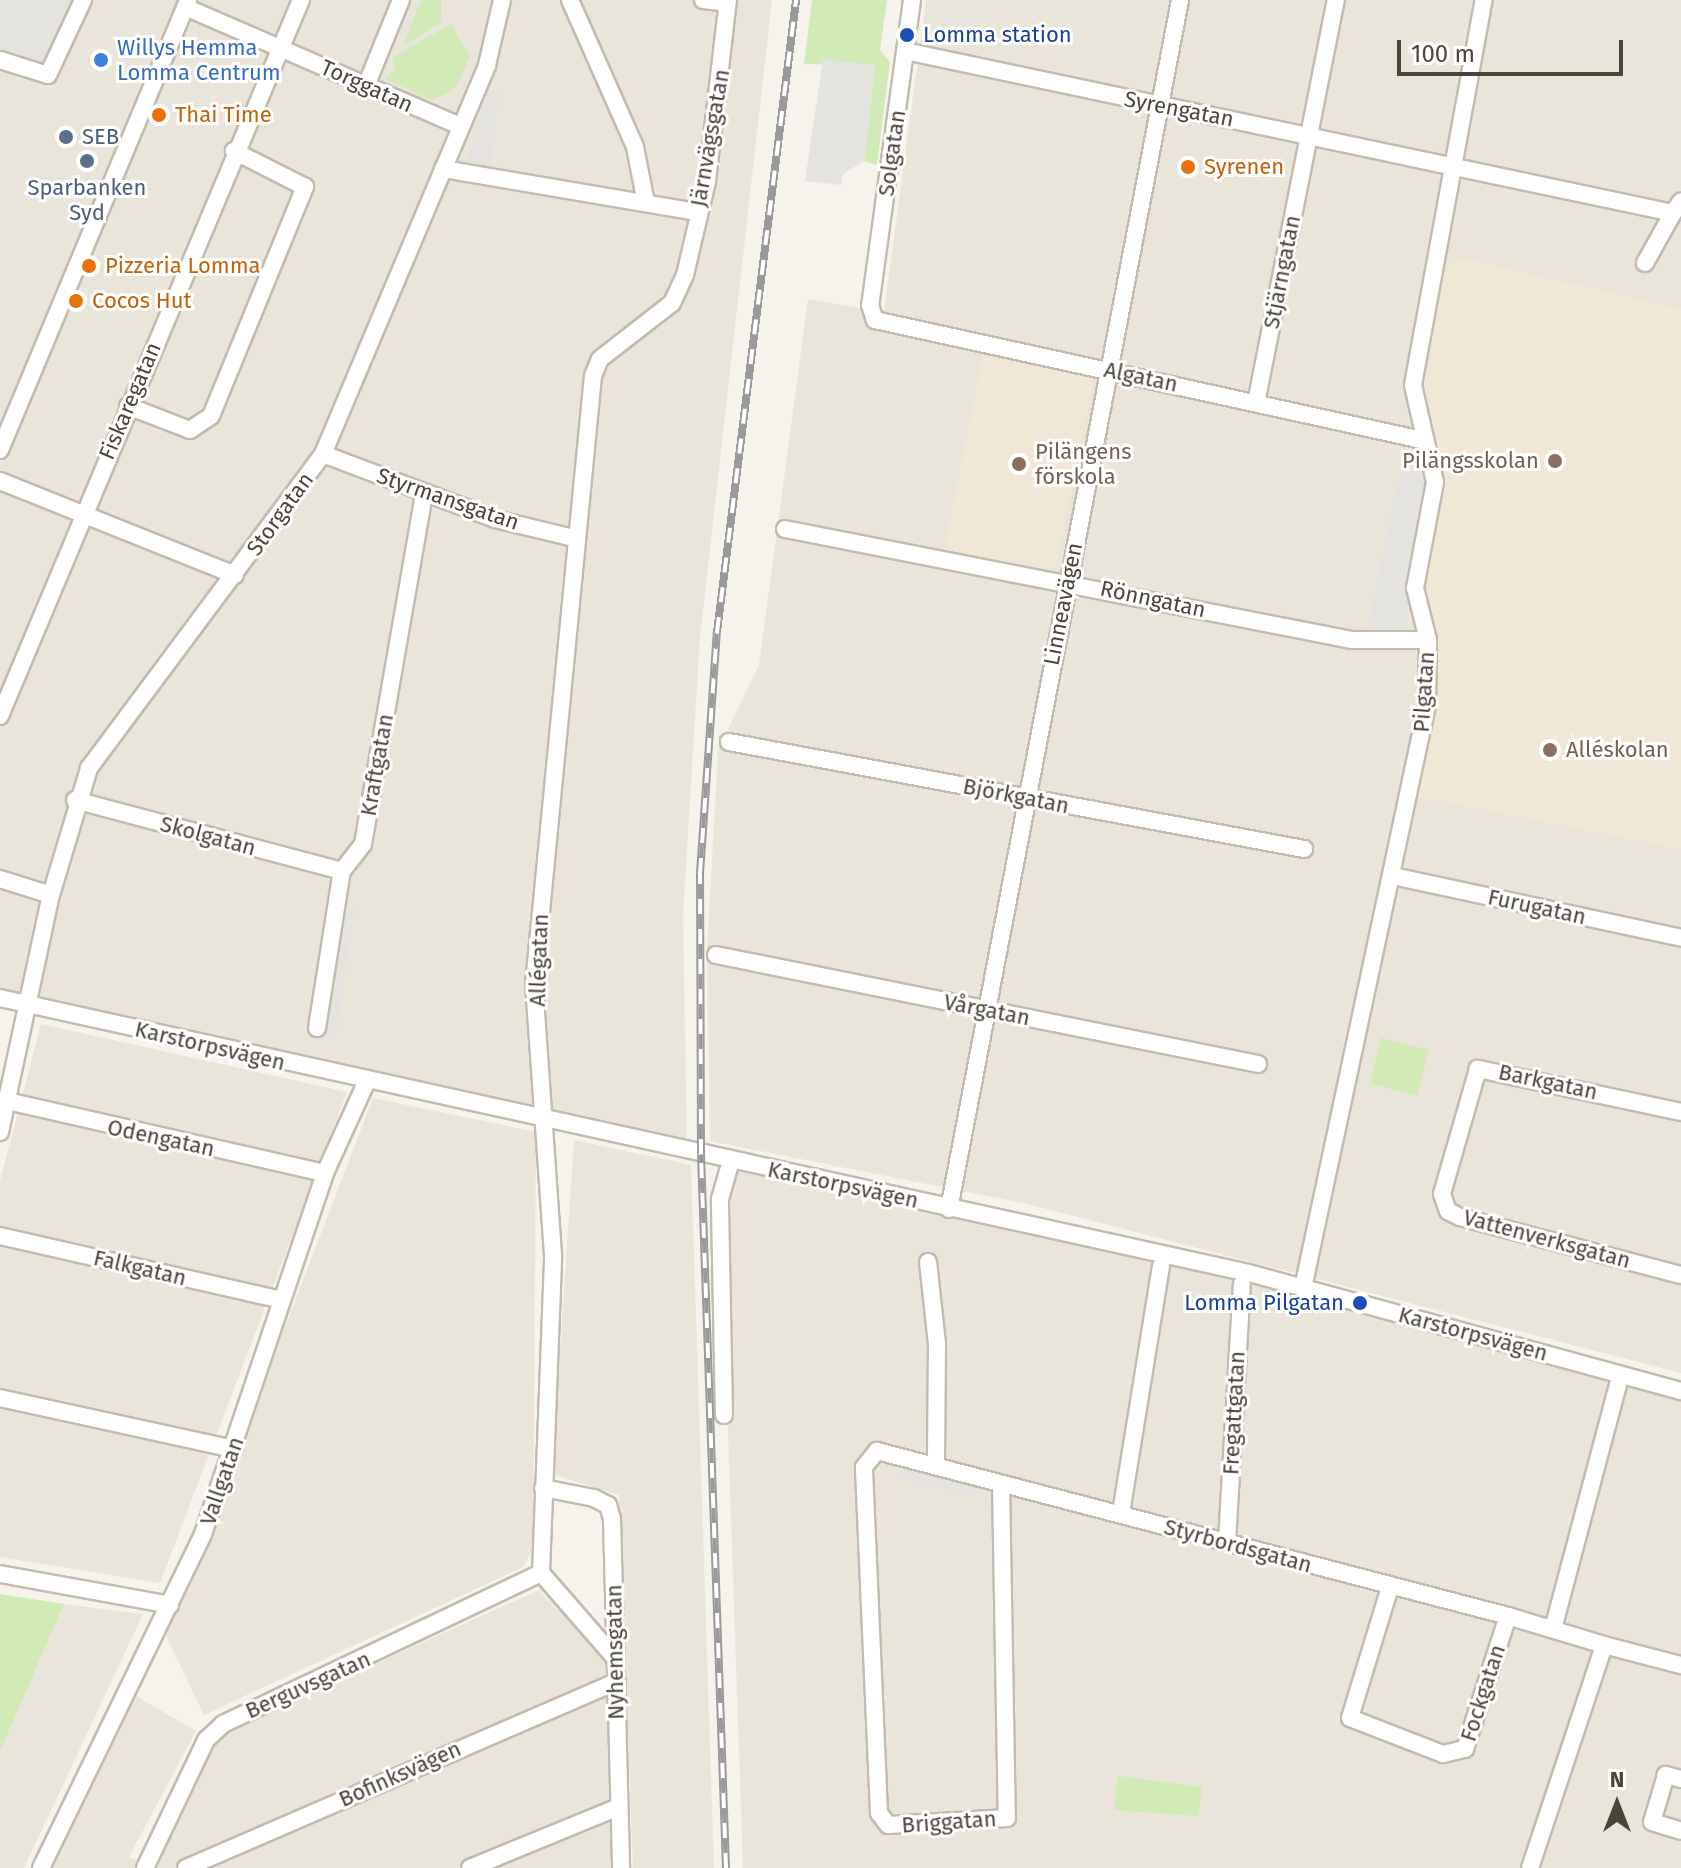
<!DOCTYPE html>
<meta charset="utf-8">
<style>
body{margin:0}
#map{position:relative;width:1681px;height:1868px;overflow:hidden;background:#f6f3ec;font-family:"Fira Sans",sans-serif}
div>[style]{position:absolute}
.residential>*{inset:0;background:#eae5da}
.education>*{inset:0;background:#efe8d6}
.green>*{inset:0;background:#d2eab5}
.parking>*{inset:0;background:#e5e3e0}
.roads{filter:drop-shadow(2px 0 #c2bbae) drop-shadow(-2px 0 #c2bbae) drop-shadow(0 2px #c2bbae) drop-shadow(0 -2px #c2bbae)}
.minor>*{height:16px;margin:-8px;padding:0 8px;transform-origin:8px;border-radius:8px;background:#fff}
.rail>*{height:8px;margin-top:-4px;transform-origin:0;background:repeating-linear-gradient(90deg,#fff 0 15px,#9a9a9a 0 30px);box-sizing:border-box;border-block:2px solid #9a9a9a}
.dots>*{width:22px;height:22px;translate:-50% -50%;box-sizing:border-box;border:4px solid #fff;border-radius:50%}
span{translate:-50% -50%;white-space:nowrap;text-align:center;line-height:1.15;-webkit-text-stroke:6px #fff;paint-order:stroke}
.transit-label{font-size:22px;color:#164399}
.left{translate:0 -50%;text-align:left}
.right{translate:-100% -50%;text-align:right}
.shop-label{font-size:22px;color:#366cbe}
.street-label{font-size:22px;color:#4b4439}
.food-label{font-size:22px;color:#c56008}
.service-label{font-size:22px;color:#4e5e75}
.education-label{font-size:22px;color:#785e54}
.north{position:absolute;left:1577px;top:1764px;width:80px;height:80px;-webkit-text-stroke:6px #fff;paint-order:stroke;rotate:0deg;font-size:22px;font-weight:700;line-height:32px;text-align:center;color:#4b4439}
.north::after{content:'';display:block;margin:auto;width:28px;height:36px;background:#4b4439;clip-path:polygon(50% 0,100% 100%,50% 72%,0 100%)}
.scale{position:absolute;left:1397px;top:40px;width:226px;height:36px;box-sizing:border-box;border:4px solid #4b4439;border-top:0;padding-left:10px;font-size:24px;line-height:28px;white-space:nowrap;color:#4b4439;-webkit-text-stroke:6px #fff;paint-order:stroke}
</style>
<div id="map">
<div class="residential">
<i style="clip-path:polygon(0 0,772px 0,700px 637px,683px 915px,687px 1151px,0 998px)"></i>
<i style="clip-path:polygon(926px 0,1681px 0,1681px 1373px,1027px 1204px,710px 1141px,707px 952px,718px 750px,759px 665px,808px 299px,884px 312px)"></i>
<i style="clip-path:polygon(41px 1024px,347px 1092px,160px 1583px,0 1557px,0 1181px)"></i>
<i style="clip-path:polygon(373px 1098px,536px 1132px,533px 1549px,523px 1567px,204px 1715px,166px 1636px)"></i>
<i style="clip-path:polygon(574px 1140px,691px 1165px,714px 1868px,633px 1868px,619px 1495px,552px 1474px)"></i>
<i style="clip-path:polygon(731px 1161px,1114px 1242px,1681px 1391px,1681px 1868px,743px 1868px,720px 1199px)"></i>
<i style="clip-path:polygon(539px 1590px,607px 1660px,612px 1868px,53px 1868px,136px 1696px,196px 1731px,129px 1857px,157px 1867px,220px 1734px)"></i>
<i style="clip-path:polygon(64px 1604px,143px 1614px,24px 1868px,0 1868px,0 1752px)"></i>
</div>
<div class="education">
<i style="clip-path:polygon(1463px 259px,1681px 309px,1681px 849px,1411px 795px,1427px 705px,1415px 588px,1435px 482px,1413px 397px,1430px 272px)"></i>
<i style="clip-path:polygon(983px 353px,1094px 376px,1056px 566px,1047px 572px,944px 552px)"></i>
</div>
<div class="green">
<i style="clip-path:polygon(421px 0,441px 0,441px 22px,403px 46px)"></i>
<i style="clip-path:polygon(812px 0,887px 0,880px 50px,890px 62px,877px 165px,864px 161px,875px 66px,804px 64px)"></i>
<i style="clip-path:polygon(451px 24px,470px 57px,455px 89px,432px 100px,385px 79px,396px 69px,393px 57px)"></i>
<i style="clip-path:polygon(1381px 1038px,1429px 1050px,1417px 1096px,1370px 1083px)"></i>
<i style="clip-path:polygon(0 1594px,64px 1604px,0 1752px)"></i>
<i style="clip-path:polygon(1118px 1776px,1202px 1787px,1198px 1816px,1114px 1810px)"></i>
</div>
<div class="parking">
<i style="clip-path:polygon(0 0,76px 0,53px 59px,40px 70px,0 53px)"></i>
<i style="clip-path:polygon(823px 59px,875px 65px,864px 161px,843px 174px,841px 185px,805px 181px)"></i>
<i style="clip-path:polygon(486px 90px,499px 92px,490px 169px,466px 165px)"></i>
<i style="clip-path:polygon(1401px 467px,1425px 473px,1428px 485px,1403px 635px,1367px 631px)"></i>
<i style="clip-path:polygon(341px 905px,355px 907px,336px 1039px,321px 1037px)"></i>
<i style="clip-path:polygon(900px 1465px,976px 1484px,973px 1497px,897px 1478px)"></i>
</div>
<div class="roads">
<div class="minor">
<i style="left:570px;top:0;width:161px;rotate:66.1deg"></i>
<i style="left:635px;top:147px;width:57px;rotate:78.9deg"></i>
<i style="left:703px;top:0;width:24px;rotate:7deg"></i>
<i style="left:912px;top:0;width:308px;rotate:97.8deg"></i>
<i style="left:870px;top:305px;width:16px;rotate:72deg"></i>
<i style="left:875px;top:320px;width:560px;rotate:12.37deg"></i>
<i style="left:185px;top:7px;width:300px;rotate:23.4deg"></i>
<i style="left:905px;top:51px;width:785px;rotate:11.91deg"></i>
<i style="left:1673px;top:213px;width:14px;rotate:-56deg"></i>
<i style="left:0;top:60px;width:50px;rotate:17.4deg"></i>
<i style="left:48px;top:75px;width:83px;rotate:-65deg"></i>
<i style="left:366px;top:86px;width:93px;rotate:-67.9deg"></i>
<i style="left:443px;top:169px;width:259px;rotate:9.6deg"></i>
<i style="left:1645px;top:263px;width:57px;rotate:-60.8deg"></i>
<i style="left:1256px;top:403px;width:411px;rotate:-78.8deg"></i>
<i style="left:128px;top:406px;width:66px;rotate:21.2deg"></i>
<i style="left:190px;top:430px;width:25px;rotate:-34deg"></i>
<i style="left:211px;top:416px;width:248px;rotate:-67.7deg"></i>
<i style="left:305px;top:187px;width:80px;rotate:-153.1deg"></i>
<i style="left:0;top:450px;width:488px;rotate:-67.3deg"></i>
<i style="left:323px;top:454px;width:184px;rotate:20.7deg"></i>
<i style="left:495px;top:519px;width:81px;rotate:13.5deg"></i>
<i style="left:0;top:481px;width:253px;rotate:21.8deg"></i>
<i style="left:785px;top:529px;width:578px;rotate:11.08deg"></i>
<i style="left:1352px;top:640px;width:76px"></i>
<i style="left:0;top:716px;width:777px;rotate:-67.2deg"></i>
<i style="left:729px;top:742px;width:585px;rotate:10.54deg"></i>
<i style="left:75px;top:800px;width:276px;rotate:14.9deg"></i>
<i style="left:1393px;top:876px;width:295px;rotate:12.1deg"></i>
<i style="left:0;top:879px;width:53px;rotate:17.4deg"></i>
<i style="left:716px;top:955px;width:553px;rotate:11.37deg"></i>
<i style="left:0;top:998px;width:1279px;rotate:12.42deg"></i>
<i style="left:1249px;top:1273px;width:448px;rotate:15.3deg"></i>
<i style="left:317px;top:1028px;width:159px;rotate:-81deg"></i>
<i style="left:342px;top:871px;width:34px;rotate:-52deg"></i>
<i style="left:363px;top:844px;width:356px;rotate:-80.1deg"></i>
<i style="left:3px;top:1100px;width:330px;rotate:12.8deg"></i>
<i style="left:1681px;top:1112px;width:208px;rotate:-168deg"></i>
<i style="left:1478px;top:1069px;width:130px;rotate:106.1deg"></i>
<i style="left:1442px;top:1194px;width:18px;rotate:71deg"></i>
<i style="left:1448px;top:1211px;width:13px;rotate:27deg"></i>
<i style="left:1460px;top:1217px;width:228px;rotate:14.7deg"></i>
<i style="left:0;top:1132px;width:242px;rotate:-77.9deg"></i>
<i style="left:51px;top:895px;width:133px;rotate:-73.3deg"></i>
<i style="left:89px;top:768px;width:392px;rotate:-53.3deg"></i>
<i style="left:323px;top:454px;width:422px;rotate:-67.1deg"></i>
<i style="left:487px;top:65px;width:67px;rotate:-77deg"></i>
<i style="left:949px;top:1209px;width:1231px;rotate:-79.18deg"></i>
<i style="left:0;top:1236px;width:288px;rotate:12.8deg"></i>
<i style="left:928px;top:1262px;width:82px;rotate:83.7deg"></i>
<i style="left:937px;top:1344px;width:122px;rotate:90.5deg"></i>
<i style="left:1303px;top:1288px;width:596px;rotate:-77.99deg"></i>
<i style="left:1427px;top:705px;width:65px;rotate:-89.1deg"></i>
<i style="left:1428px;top:640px;width:54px;rotate:-104deg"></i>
<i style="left:1415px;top:588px;width:108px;rotate:-79.3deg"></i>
<i style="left:1435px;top:482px;width:99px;rotate:-102.8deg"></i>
<i style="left:1413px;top:385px;width:391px;rotate:-79.6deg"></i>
<i style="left:0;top:1398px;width:239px;rotate:12.3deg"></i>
<i style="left:724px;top:1415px;width:216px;rotate:-91.1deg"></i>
<i style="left:720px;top:1199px;width:40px;rotate:-74deg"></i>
<i style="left:1001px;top:1484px;width:334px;rotate:89deg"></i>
<i style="left:1007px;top:1818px;width:119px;rotate:176.6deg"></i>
<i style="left:888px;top:1825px;width:15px;rotate:-127deg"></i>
<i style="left:879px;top:1813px;width:346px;rotate:-92.5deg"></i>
<i style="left:864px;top:1467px;width:21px;rotate:-51deg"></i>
<i style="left:877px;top:1451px;width:652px;rotate:14.65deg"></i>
<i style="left:1508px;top:1616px;width:100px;rotate:16.8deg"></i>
<i style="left:543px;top:1488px;width:52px;rotate:11.1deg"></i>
<i style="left:594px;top:1498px;width:16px;rotate:27deg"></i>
<i style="left:608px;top:1505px;width:15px;rotate:74deg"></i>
<i style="left:612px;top:1519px;width:349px;rotate:88.5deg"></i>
<i style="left:1121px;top:1513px;width:250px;rotate:-80.8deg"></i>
<i style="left:1227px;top:1542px;width:258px;rotate:-86.7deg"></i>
<i style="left:0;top:1574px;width:173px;rotate:10.3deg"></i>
<i style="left:1390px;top:1587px;width:137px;rotate:107deg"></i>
<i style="left:1350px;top:1718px;width:100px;rotate:21.2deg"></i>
<i style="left:1443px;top:1754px;width:23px;rotate:-13deg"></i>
<i style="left:1465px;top:1749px;width:140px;rotate:-72.1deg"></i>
<i style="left:1553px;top:1629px;width:253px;rotate:-75.1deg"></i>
<i style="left:615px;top:1658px;width:113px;rotate:-131deg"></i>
<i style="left:541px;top:1573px;width:318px;rotate:-87.8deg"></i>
<i style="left:553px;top:1255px;width:272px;rotate:-94deg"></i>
<i style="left:534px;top:984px;width:611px;rotate:-84.46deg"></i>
<i style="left:593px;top:376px;width:18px;rotate:-68deg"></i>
<i style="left:600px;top:359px;width:91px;rotate:-37.9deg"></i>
<i style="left:672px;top:303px;width:31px;rotate:-65deg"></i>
<i style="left:685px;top:275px;width:97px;rotate:-76.8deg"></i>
<i style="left:707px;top:181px;width:182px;rotate:-83.4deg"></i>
<i style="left:1681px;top:1779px;width:16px;rotate:-165deg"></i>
<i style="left:1666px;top:1775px;width:49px;rotate:106.6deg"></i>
<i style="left:1652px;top:1822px;width:30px;rotate:17deg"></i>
<i style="left:41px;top:1868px;width:371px;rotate:-64.1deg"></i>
<i style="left:203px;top:1534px;width:381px;rotate:-71.3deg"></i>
<i style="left:325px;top:1173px;width:101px;rotate:-65.5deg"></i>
<i style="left:145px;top:1868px;width:142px;rotate:-64.5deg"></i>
<i style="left:206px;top:1740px;width:23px;rotate:-43deg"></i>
<i style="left:223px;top:1724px;width:352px;rotate:-25.4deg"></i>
<i style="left:186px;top:1868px;width:469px;rotate:-23.4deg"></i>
<i style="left:470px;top:1868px;width:161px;rotate:-22.3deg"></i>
<i style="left:1530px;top:1868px;width:235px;rotate:-71.6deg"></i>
<i style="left:1604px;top:1645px;width:80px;rotate:14.6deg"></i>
</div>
</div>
<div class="rail">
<i style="left:726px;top:1868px;width:714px;rotate:-92.01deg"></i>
<i style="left:701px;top:1154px;width:281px;rotate:-90.2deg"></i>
<i style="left:700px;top:873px;width:242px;rotate:-86deg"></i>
<i style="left:717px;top:632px;width:637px;rotate:-82.87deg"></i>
</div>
<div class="dots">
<i style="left:907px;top:35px;background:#1a4fb4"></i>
<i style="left:101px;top:60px;background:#3f7fe0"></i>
<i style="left:159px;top:115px;background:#e8710a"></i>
<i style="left:66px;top:137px;background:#5c6f8a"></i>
<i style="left:87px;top:161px;background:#5c6f8a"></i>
<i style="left:1188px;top:167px;background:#e8710a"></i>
<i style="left:89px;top:266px;background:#e8710a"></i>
<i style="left:76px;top:301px;background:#e8710a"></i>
<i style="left:1555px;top:461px;background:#8d6e63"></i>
<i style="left:1019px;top:464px;background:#8d6e63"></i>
<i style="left:1550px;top:750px;background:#8d6e63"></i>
<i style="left:1360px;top:1303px;background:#1a4fb4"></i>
</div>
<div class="transit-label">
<span class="left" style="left:923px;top:35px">Lomma station</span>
<span class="right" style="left:1344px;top:1303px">Lomma Pilgatan</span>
</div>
<div class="shop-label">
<span class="left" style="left:117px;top:60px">Willys Hemma<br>Lomma Centrum</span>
</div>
<div class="street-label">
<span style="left:367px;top:86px;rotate:24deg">Torggatan</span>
<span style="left:1179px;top:109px;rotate:11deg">Syrengatan</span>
<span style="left:710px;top:138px;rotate:-80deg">Järnvägsgatan</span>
<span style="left:892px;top:153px;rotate:-82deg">Solgatan</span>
<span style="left:1282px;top:272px;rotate:-79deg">Stjärngatan</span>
<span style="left:1141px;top:377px;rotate:12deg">Algatan</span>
<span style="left:130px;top:401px;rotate:-67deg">Fiskaregatan</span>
<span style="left:448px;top:499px;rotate:19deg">Styrmansgatan</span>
<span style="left:280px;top:514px;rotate:-54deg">Storgatan</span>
<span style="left:1153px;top:599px;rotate:12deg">Rönngatan</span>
<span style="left:1063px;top:604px;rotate:-79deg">Linneavägen</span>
<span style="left:1424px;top:692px;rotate:-86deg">Pilgatan</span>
<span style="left:377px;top:765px;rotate:-80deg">Kraftgatan</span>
<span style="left:1016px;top:796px;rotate:11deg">Björkgatan</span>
<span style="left:208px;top:836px;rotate:15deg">Skolgatan</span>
<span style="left:1537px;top:907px;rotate:12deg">Furugatan</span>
<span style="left:539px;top:960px;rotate:-88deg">Allégatan</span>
<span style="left:987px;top:1010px;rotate:11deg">Vårgatan</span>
<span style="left:210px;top:1046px;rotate:13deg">Karstorpsvägen</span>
<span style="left:1548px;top:1082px;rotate:12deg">Barkgatan</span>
<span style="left:161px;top:1138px;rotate:12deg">Odengatan</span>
<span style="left:843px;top:1185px;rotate:12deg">Karstorpsvägen</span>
<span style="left:1547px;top:1239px;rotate:15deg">Vattenverksgatan</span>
<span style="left:140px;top:1268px;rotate:13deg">Falkgatan</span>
<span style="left:1473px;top:1334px;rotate:15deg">Karstorpsvägen</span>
<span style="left:1234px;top:1413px;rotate:-87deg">Fregattgatan</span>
<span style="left:222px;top:1481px;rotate:-71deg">Vallgatan</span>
<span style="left:1238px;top:1546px;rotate:15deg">Styrbordsgatan</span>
<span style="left:615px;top:1652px;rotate:-91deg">Nyhemsgatan</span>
<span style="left:308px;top:1685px;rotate:-24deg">Berguvsgatan</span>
<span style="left:1483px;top:1693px;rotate:-72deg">Fockgatan</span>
<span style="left:400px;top:1774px;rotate:-24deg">Bofinksvägen</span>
<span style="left:949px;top:1822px;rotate:-4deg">Briggatan</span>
</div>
<div class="food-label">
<span class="left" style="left:175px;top:115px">Thai Time</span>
<span class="left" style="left:1204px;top:167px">Syrenen</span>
<span class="left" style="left:105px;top:266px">Pizzeria Lomma</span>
<span class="left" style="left:92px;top:301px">Cocos Hut</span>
</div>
<div class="service-label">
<span class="left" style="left:82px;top:137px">SEB</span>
<span style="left:87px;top:200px">Sparbanken<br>Syd</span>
</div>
<div class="education-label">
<span class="left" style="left:1035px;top:464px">Pilängens<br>förskola</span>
<span class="right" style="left:1539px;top:461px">Pilängsskolan</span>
<span class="left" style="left:1566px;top:750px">Alléskolan</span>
</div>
<div class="north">N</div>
<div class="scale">100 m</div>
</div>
